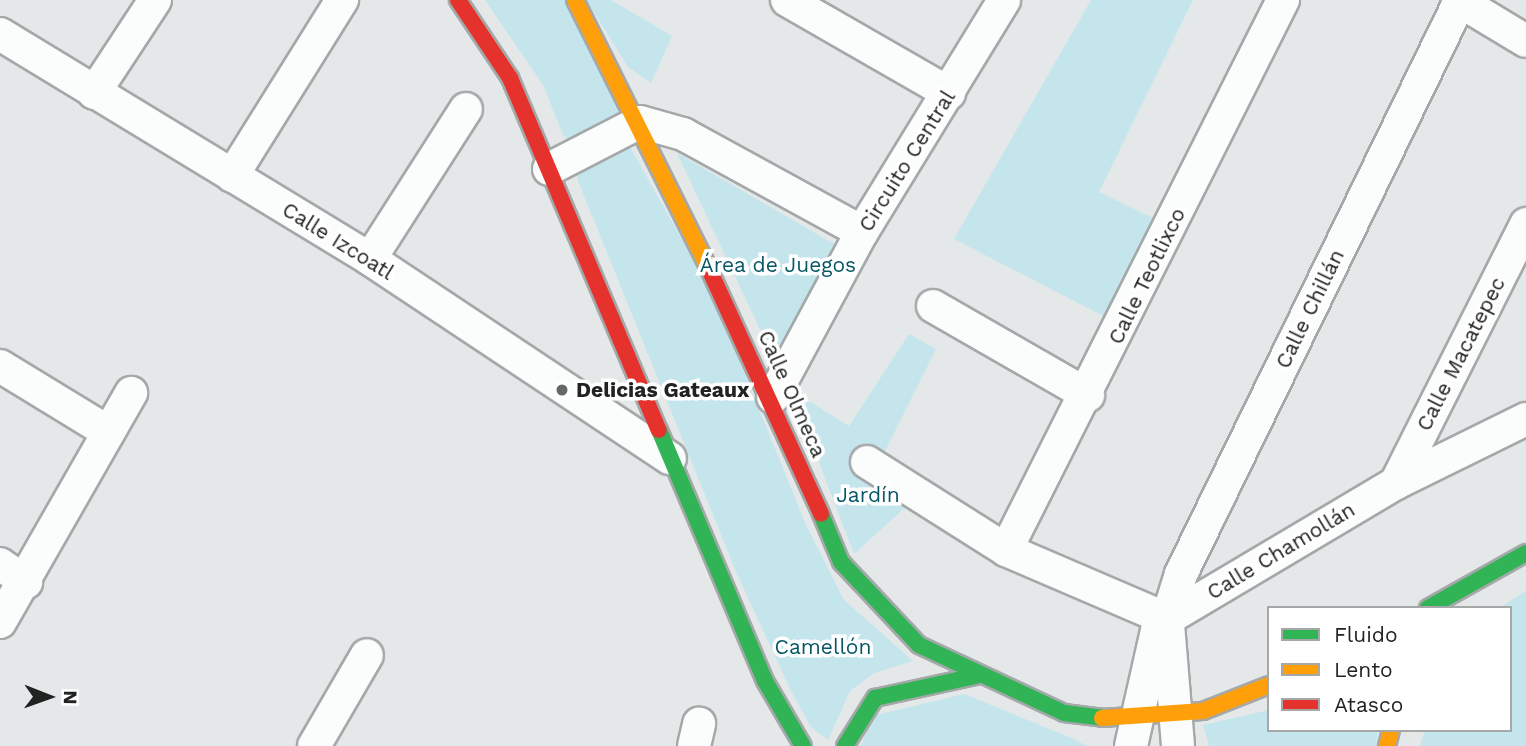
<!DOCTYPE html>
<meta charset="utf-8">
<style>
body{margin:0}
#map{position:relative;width:1526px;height:746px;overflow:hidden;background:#e4e8e9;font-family:"Work Sans",sans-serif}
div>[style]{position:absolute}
.green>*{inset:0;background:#c5e5ed}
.roads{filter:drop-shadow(2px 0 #a5a8a9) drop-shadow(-2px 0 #a5a8a9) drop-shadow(0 2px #a5a8a9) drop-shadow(0 -2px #a5a8a9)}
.street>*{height:32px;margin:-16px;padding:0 16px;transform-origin:16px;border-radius:16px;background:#fbfcfc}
.fast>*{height:16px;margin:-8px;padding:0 8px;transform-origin:8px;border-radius:8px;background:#30b455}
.slow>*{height:16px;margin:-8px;padding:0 8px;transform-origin:8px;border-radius:8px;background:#ff9f0a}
.jam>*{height:16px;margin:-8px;padding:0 8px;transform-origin:8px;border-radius:8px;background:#e5322d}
.dots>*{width:19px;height:19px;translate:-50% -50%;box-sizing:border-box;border:4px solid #fff;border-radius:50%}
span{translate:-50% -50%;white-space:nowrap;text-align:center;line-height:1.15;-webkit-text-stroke:7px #fff;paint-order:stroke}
.street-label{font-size:21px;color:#212323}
.park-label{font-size:21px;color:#075765}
.poi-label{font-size:21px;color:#212323;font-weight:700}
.left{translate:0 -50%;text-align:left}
.legend{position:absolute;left:1267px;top:606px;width:245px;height:126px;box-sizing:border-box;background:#fff;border:2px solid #a6a7a7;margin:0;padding:9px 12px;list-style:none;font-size:21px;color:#212323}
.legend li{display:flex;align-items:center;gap:14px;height:35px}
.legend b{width:35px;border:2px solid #a6a7a7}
.north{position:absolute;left:14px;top:662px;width:70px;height:70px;-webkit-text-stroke:5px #fff;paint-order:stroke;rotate:91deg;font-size:19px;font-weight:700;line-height:28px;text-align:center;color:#212323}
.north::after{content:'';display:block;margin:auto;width:24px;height:32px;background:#212323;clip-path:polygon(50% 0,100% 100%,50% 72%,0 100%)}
</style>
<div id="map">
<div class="green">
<i style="clip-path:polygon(485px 0,565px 0,628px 116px,576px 145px,563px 135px,543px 85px)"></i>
<i style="clip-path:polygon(586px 0,611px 0,672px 36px,651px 83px,628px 67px)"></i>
<i style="clip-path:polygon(1091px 0,1193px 0,1099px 192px,1155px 219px,1109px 319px,954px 239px)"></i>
<i style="clip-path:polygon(625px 138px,711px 291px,806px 525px,844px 600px,913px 661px,874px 673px,850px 691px,828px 740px,811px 727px,792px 693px,737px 574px,578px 181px,576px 165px)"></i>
<i style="clip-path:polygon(677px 153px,841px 248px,779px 355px,772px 355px)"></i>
<i style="clip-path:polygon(909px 334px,936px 349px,880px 461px,921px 493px,854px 554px,795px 400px,798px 394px,849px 426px)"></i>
<i style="clip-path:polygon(1526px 591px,1526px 746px,1420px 746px,1425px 730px,1510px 730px,1510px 608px,1499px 608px)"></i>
<i style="clip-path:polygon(964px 694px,1069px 737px,1087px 746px,861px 746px,872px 716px)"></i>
<i style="clip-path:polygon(1269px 710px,1269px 730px,1378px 730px,1376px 746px,1209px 746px,1203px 725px)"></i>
</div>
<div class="roads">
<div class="street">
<i style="left:787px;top:0;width:187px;rotate:29.9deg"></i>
<i style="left:1458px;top:0;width:79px;rotate:31.1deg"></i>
<i style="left:0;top:34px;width:433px;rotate:31.3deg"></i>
<i style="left:370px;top:259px;width:360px;rotate:33.6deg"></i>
<i style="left:94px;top:93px;width:111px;rotate:-56.7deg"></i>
<i style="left:549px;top:169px;width:102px;rotate:-27.3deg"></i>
<i style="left:640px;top:122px;width:45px;rotate:15.6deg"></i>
<i style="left:683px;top:134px;width:204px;rotate:28.7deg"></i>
<i style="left:232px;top:176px;width:208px;rotate:-58deg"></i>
<i style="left:370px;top:259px;width:178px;rotate:-57.4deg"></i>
<i style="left:933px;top:306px;width:179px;rotate:29.9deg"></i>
<i style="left:0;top:366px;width:127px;rotate:31.4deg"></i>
<i style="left:773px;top:397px;width:187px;rotate:-61.7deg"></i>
<i style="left:862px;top:232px;width:272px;rotate:-58.5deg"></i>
<i style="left:867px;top:462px;width:165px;rotate:32.3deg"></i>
<i style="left:1006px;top:550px;width:175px;rotate:23.2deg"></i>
<i style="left:1396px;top:483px;width:290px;rotate:-63.3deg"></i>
<i style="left:1006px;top:550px;width:616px;rotate:-63.27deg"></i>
<i style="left:0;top:564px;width:32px;rotate:35deg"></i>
<i style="left:1167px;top:619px;width:266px;rotate:-30.7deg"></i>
<i style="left:1396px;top:483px;width:145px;rotate:-26.2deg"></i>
<i style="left:0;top:622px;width:264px;rotate:-60.2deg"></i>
<i style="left:1168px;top:624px;width:122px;rotate:85.3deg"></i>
<i style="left:314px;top:746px;width:105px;rotate:-59.8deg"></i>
<i style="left:694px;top:746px;width:23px;rotate:-77deg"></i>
<i style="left:1131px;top:746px;width:118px;rotate:-77.3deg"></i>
<i style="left:1157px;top:631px;width:16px;rotate:-50deg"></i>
<i style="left:1167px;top:619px;width:47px;rotate:-72.7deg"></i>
<i style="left:1181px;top:574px;width:637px;rotate:-64.04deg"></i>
</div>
<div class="fast">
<i style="left:659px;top:430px;width:272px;rotate:67.1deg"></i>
<i style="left:765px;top:681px;width:75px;rotate:59.7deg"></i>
<i style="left:821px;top:514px;width:52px;rotate:67.4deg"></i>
<i style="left:841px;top:562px;width:114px;rotate:46.8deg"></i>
<i style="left:919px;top:645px;width:160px;rotate:25.1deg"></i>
<i style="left:1064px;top:713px;width:38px;rotate:7deg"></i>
<i style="left:1428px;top:608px;width:112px;rotate:-29.3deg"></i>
<i style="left:845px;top:746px;width:57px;rotate:-58deg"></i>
<i style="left:875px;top:698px;width:103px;rotate:-12.3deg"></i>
</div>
<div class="slow">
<i style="left:575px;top:0;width:301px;rotate:63.5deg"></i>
<i style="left:1102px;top:718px;width:101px;rotate:-4deg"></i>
<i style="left:1203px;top:711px;width:71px;rotate:-21.5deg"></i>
<i style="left:1387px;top:746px;width:16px;rotate:-76deg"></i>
</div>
<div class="jam">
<i style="left:458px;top:0;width:94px;rotate:56.3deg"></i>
<i style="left:510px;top:78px;width:382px;rotate:67.1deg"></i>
<i style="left:709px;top:269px;width:269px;rotate:65.4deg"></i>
</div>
</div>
<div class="dots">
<i style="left:562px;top:390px;background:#656868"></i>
</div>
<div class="street-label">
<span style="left:907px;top:161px;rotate:-58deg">Circuito Central</span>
<span style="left:338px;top:241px;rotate:32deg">Calle Izcoatl</span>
<span style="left:1147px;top:276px;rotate:-64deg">Calle Teotlixco</span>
<span style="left:1310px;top:309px;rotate:-64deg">Calle Chillán</span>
<span style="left:1461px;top:354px;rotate:-63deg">Calle Macatepec</span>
<span style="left:792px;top:394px;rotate:66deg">Calle Olmeca</span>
<span style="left:1281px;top:551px;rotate:-31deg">Calle Chamollán</span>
</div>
<div class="park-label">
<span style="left:778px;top:265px">Área de Juegos</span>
<span style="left:868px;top:495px">Jardín</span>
<span style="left:823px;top:647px">Camellón</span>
</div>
<div class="poi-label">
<span class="left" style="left:576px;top:390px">Delicias Gateaux</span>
</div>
<ul class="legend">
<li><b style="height:9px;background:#30b455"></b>Fluido</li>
<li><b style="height:9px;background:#ff9f0a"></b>Lento</li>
<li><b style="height:9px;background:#e5322d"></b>Atasco</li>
</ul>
<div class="north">N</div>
</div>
